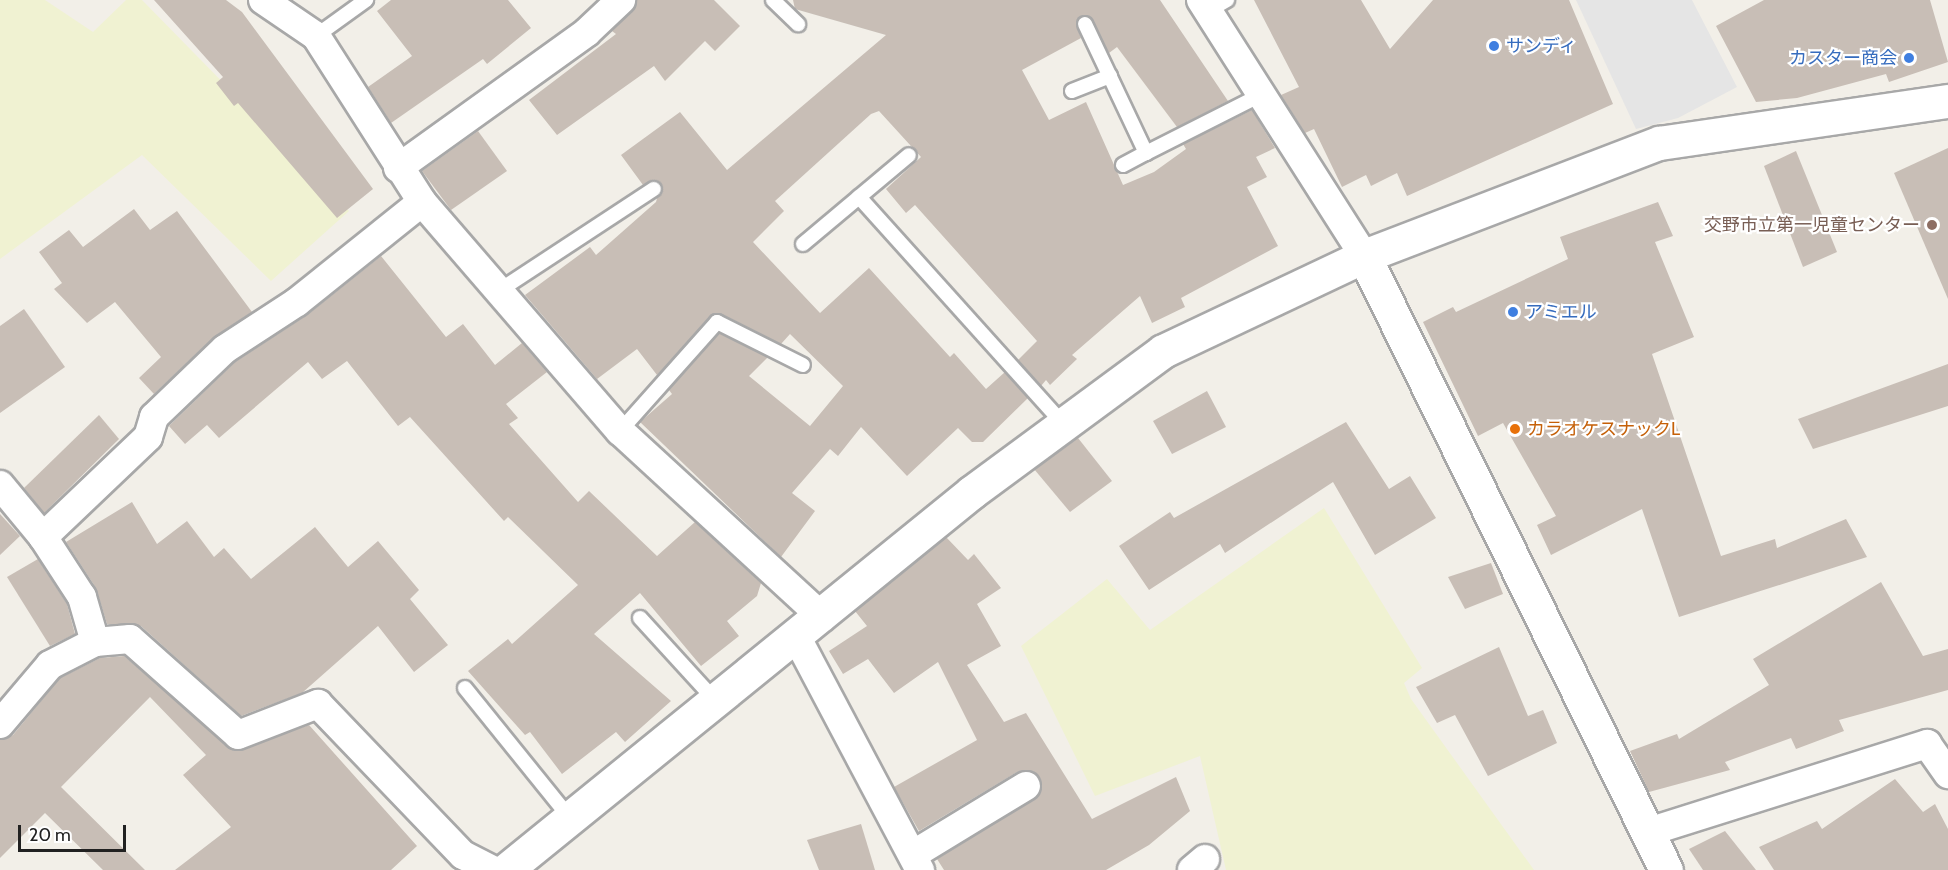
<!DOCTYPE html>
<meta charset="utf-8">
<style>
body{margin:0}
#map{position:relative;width:1948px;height:870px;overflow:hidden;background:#f2efe8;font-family:Cabin,"Noto Sans JP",sans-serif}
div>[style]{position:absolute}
.farmland>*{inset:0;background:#f0f2d2}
.parking>*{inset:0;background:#e5e5e5}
.building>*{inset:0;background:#c8beb6}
.roads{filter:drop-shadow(2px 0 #a8a8a8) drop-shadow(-2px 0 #a8a8a8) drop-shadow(0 2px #a8a8a8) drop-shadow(0 -2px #a8a8a8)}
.service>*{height:14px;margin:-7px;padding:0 7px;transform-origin:7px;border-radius:7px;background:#fff}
.minor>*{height:28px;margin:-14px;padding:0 14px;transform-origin:14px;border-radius:14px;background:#fff}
.tertiary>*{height:33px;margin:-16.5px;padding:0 16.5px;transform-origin:16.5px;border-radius:16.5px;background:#fff}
.dots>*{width:16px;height:16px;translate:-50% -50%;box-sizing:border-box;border:3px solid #fff;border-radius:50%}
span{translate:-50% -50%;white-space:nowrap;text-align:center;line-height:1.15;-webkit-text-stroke:4.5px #fff;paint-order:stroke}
.shop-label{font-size:18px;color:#366cbe}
.left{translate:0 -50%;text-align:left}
.right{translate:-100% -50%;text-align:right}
.education-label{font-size:18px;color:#785e54}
.food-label{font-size:18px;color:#c56008}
.scale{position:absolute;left:18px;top:825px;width:108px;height:27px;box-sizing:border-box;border:3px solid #212121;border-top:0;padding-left:8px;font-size:18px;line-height:21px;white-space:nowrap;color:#212121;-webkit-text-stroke:4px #fff;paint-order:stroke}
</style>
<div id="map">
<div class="farmland">
<i style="clip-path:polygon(0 0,45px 0,93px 32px,126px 0,142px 0,349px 211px,271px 281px,142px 155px,0 259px)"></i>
<i style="clip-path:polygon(1324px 508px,1422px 668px,1404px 683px,1411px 699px,1534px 870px,1226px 870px,1200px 756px,1095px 796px,1021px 646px,1107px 579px,1150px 630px)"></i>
</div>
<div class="parking">
<i style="clip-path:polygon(1576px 0,1692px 0,1737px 87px,1678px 118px,1636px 129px)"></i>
</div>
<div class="building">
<i style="clip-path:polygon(154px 0,226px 0,242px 12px,373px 189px,337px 218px,238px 103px,234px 106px,216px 83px,223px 77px)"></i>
<i style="clip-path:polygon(391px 0,508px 0,531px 28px,487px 64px,483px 59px,391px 123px,368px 87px,412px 56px,377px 11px)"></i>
<i style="clip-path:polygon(637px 0,714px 0,740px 26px,715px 51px,705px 41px,665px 81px,654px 66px,557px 135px,529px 100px,616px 34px,612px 31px)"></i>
<i style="clip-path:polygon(793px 0,1160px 0,1228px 101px,1177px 127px,1117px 47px,1109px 53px,1086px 15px,1076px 23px,1081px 38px,1022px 70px,1049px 120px,1086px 102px,1123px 185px,1154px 172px,1186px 149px,1183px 144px,1252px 110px,1275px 148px,1256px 157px,1267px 177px,1247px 187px,1278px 246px,1181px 298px,1185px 307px,1152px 323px,1140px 296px,1072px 355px,1077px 359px,1050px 385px,1046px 380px,1041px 386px,1018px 360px,1037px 341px,915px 205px,906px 213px,886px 189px,921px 157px,879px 111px,871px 114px,775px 201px,784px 211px,753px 242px,820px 313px,869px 268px,950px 357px,954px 353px,986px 389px,1005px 372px,1028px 398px,983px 442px,972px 442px,958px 428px,907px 476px,861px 427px,838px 456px,830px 449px,792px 493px,815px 511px,781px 557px,640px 422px,672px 394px,669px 390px,719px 333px,768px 357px,749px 376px,810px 426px,843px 386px,790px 334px,781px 344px,716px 313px,657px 375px,637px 349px,597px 379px,525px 295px,590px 247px,596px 255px,656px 202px,661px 184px,653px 180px,643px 185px,621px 155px,680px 112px,727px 170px,886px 35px,795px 9px)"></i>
<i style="clip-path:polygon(1254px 0,1361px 0,1390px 49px,1433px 0,1569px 0,1613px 104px,1407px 196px,1397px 173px,1371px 186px,1366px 175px,1342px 187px,1314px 129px,1305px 133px,1281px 95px,1299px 87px)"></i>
<i style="clip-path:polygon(1764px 0,1930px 0,1948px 62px,1889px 82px,1886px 74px,1797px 98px,1756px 102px,1716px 26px)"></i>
<i style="clip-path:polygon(478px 131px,507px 171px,451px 210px,422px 171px)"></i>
<i style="clip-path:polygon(1948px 148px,1948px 299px,1894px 173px)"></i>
<i style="clip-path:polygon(1796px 151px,1837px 252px,1803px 267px,1764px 166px)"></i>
<i style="clip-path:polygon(1658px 202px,1673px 236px,1655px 242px,1694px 337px,1652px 354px,1721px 556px,1775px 539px,1777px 548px,1846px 519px,1867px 557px,1679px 617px,1642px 509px,1551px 555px,1537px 525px,1556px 516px,1503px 423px,1478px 436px,1423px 322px,1453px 307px,1456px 312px,1568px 259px,1560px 237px)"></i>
<i style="clip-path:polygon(134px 209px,150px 230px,177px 211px,252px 312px,214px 337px,154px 394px,139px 378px,161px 357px,115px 302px,87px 323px,54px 289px,62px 283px,39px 252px,69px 230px,83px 247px)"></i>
<i style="clip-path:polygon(381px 256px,446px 337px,463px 324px,495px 365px,522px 343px,547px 372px,506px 404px,518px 418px,509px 424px,578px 502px,589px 491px,657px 556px,695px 522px,761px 583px,757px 596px,727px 621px,739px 636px,701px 666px,640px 593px,594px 634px,671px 701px,625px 742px,616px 732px,562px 774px,530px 732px,525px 735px,468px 671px,508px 639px,512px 644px,578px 585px,508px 517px,504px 521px,410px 417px,398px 426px,347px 361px,322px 379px,308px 362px,219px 438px,207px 425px,185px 444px,169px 426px,235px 362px,307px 315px)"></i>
<i style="clip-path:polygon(24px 309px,65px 367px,0 413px,0 326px)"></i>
<i style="clip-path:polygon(1948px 364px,1948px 406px,1813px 449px,1798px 419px)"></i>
<i style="clip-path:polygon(1207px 391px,1226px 427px,1172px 454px,1153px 421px)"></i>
<i style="clip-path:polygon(99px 415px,119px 439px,44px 513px,24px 488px)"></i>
<i style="clip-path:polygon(1346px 422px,1389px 489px,1410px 476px,1436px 518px,1375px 555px,1333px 482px,1225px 553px,1220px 544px,1149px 590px,1119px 546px,1170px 512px,1174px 518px)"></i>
<i style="clip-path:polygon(1078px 438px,1112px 481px,1070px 512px,1034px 469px)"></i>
<i style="clip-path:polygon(132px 502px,157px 544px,187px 521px,214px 557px,224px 548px,251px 579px,315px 527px,348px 567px,378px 541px,419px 590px,410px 599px,448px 645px,414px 672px,378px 626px,302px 693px,241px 716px,141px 626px,107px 624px,96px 588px,66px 542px)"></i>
<i style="clip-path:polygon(0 514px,20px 536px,0 555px)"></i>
<i style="clip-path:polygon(946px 537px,968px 560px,974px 554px,1001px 588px,977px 604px,1001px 646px,967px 665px,1004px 722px,1026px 713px,1092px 819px,1176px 777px,1190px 811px,1149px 845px,1106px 870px,944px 870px,937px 859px,1040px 794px,1042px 785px,1033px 771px,1017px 772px,919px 831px,894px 787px,977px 740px,938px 662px,894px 693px,868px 659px,843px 674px,829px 651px,867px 626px,855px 611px)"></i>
<i style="clip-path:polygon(38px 559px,67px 604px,75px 634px,50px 646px,7px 577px)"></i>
<i style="clip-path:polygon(1491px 563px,1503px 594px,1465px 609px,1448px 577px)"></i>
<i style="clip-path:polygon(1881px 582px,1923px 656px,1948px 649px,1948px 690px,1839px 720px,1844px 731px,1796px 749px,1791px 738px,1725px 762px,1730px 770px,1649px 792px,1630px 751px,1677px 734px,1679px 739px,1769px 685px,1753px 659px)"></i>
<i style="clip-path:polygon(1499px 647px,1528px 716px,1543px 710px,1557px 743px,1488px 776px,1455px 715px,1437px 723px,1416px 687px)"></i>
<i style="clip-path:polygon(124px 656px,234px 751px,309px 725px,417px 846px,391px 870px,175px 870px,231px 827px,183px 775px,206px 755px,150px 697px,61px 787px,145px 870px,103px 870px,45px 813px,0 858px,0 740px,13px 735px,60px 678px,100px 658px)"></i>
<i style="clip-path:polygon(1895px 779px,1923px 812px,1935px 804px,1948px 829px,1948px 870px,1774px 870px,1759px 847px,1817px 821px,1822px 829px)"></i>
<i style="clip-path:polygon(861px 824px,875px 870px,819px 870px,807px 840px)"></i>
<i style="clip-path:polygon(1725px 831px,1756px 870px,1703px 870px,1689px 849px)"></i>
</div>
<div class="roads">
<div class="service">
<i style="left:773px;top:0;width:35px;rotate:44deg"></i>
<i style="left:1208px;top:11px;width:22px;rotate:-30deg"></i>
<i style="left:1085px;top:24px;width:143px;rotate:64.7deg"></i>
<i style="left:1146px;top:153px;width:129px;rotate:-26.8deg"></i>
<i style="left:316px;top:36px;width:62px;rotate:-35.8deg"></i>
<i style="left:1072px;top:91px;width:41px;rotate:-21.5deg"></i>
<i style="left:1123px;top:165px;width:26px;rotate:-28deg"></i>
<i style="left:859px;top:197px;width:307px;rotate:48deg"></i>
<i style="left:803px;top:244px;width:138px;rotate:-40deg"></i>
<i style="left:500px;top:290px;width:184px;rotate:-33.3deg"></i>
<i style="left:620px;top:431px;width:146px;rotate:-48.3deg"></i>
<i style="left:717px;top:322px;width:96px;rotate:26.6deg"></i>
<i style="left:640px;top:618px;width:111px;rotate:47.6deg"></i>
<i style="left:465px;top:688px;width:167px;rotate:51.1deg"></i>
</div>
<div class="minor">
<i style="left:263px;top:0;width:64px;rotate:34.2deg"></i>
<i style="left:316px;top:36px;width:197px;rotate:57.4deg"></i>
<i style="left:422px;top:202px;width:303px;rotate:49.2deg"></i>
<i style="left:620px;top:431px;width:275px;rotate:42.6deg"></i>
<i style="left:1201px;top:0;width:303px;rotate:57.5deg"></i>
<i style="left:398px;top:168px;width:233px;rotate:-35.7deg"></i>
<i style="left:587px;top:32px;width:47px;rotate:-43.3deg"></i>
<i style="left:0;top:485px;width:67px;rotate:50.4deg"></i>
<i style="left:797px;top:638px;width:263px;rotate:62.1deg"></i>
<i style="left:95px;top:642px;width:47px;rotate:-106.1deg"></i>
<i style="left:82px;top:597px;width:72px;rotate:-123deg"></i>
<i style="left:43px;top:537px;width:145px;rotate:-43.6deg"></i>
<i style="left:148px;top:437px;width:21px;rotate:-73deg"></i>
<i style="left:154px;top:417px;width:98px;rotate:-43.8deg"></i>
<i style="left:225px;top:349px;width:86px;rotate:-33.1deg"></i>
<i style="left:297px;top:302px;width:160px;rotate:-38.7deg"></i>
<i style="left:0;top:724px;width:77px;rotate:-49.7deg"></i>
<i style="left:50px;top:665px;width:51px;rotate:-27.1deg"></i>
<i style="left:95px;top:642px;width:35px;rotate:-5deg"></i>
<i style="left:130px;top:639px;width:144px;rotate:41.6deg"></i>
<i style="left:238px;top:735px;width:86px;rotate:-21.2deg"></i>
<i style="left:318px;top:704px;width:209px;rotate:46.2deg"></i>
<i style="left:463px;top:855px;width:33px;rotate:27deg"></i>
<i style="left:1648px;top:832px;width:293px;rotate:-17.5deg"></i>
<i style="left:1927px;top:744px;width:37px;rotate:55deg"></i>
<i style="left:914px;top:854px;width:131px;rotate:-31.3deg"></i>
<i style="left:1192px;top:870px;width:17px;rotate:-40deg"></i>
</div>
<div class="tertiary">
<i style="left:1364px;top:256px;width:316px;rotate:-21deg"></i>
<i style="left:1659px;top:143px;width:292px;rotate:-8.3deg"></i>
<i style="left:506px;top:870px;width:600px;rotate:-39.05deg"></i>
<i style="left:972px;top:492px;width:237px;rotate:-36.4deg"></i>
<i style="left:1163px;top:351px;width:222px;rotate:-25.3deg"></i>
<i style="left:1364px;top:256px;width:684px;rotate:63.81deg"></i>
</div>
</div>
<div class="dots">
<i style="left:1494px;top:46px;background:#3f7fe0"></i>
<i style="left:1909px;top:58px;background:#3f7fe0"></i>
<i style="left:1932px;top:225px;background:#8d6e63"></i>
<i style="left:1513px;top:312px;background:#3f7fe0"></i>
<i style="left:1515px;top:429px;background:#e8710a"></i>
</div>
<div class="shop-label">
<span class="left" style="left:1506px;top:46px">サンディ</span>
<span class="right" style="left:1897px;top:58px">カスター商会</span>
<span class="left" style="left:1525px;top:312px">アミエル</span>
</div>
<div class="education-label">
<span class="right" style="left:1920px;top:225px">交野市立第一児童センター</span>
</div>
<div class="food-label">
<span class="left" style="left:1527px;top:429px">カラオケスナックL</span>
</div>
<div class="scale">20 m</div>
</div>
